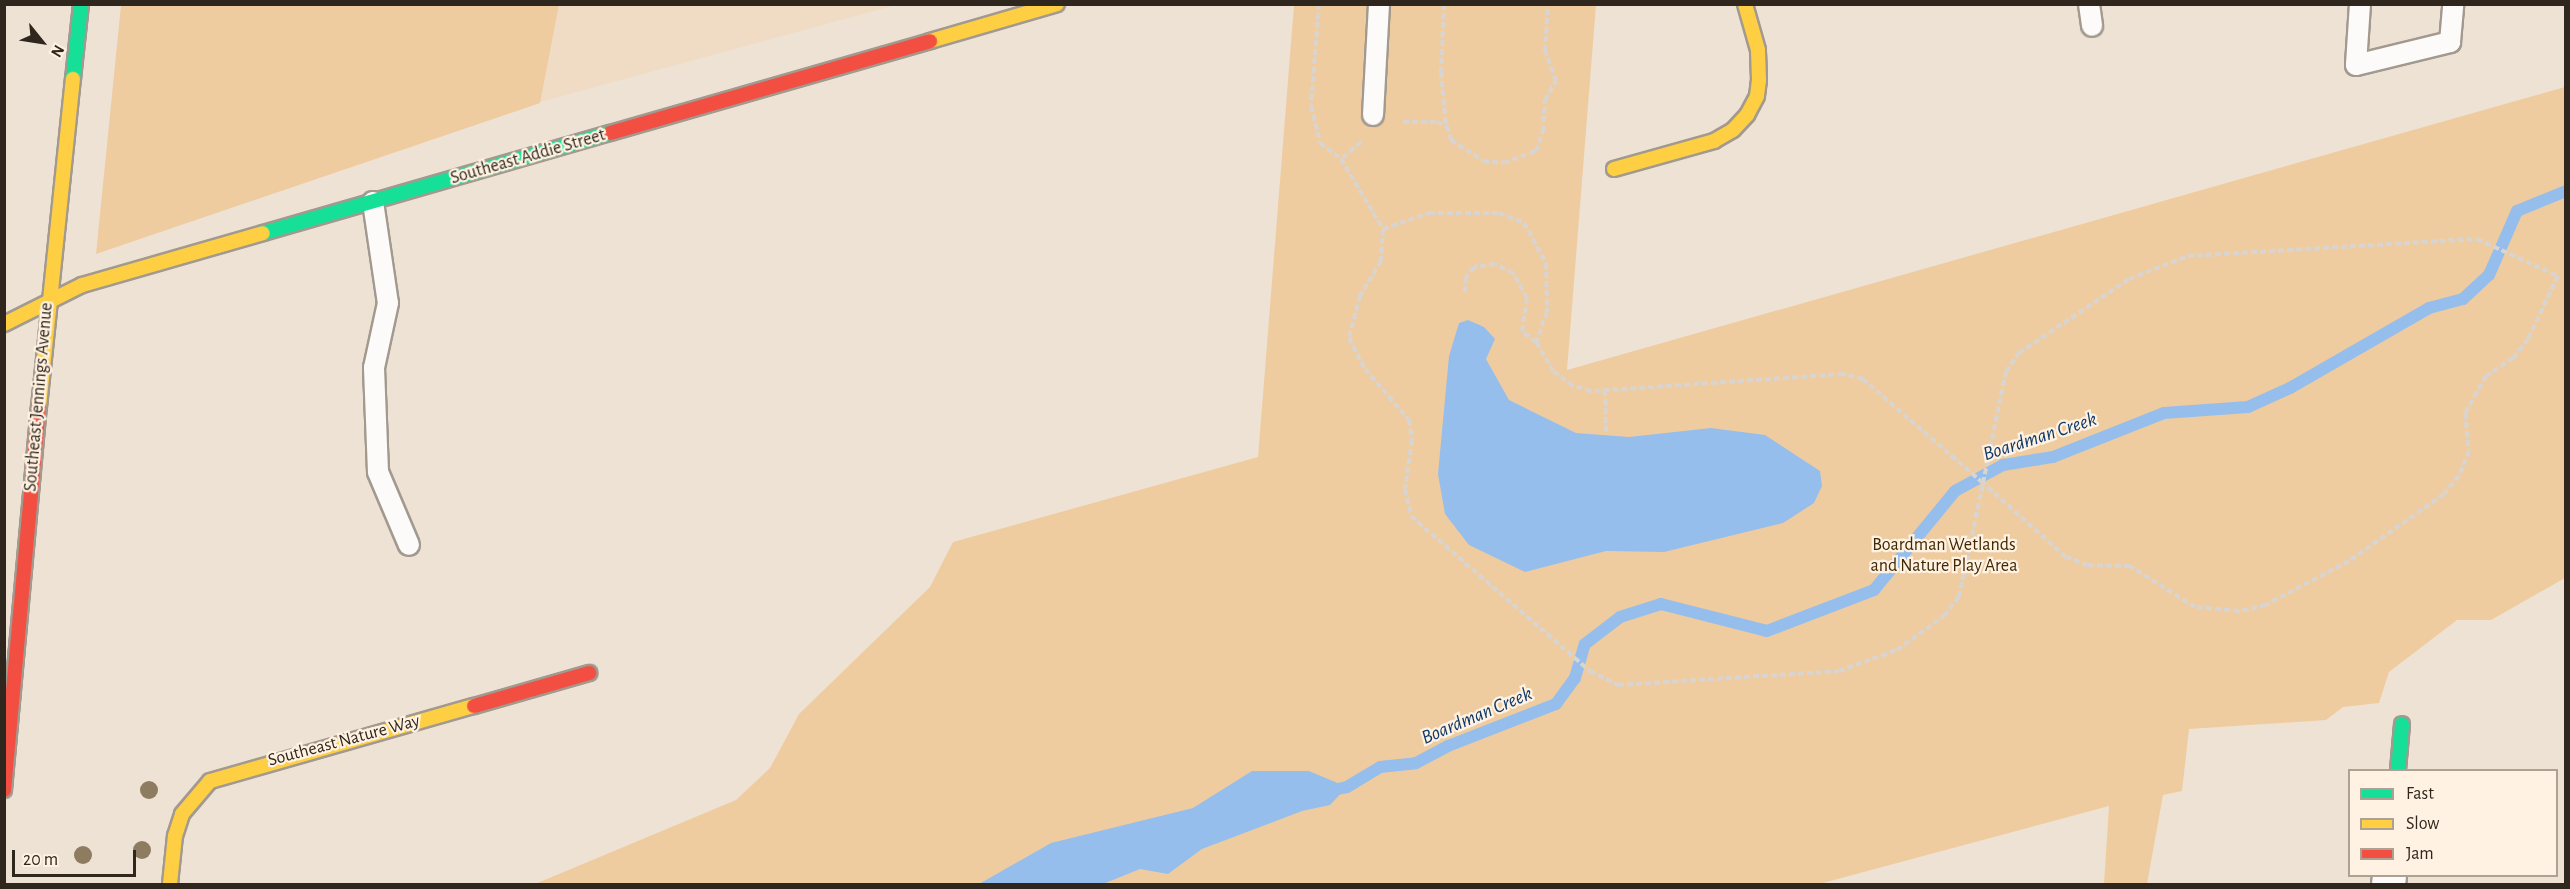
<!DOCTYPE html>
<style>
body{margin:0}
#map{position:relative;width:2570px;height:889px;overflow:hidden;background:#eee2d4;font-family:"Alegreya Sans",sans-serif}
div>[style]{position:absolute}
.built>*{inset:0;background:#f0dcc4}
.green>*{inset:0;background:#efcca0}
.water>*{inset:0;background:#96beec}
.stream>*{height:12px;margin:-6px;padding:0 6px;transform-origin:6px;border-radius:6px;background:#96beec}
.path>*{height:4px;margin-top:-2px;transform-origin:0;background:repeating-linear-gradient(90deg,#d8d4d1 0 6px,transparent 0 9px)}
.roads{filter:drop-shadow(2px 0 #a2998f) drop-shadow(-2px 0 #a2998f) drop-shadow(0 2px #a2998f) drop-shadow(0 -2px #a2998f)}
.lane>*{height:20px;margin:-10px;padding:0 10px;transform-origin:10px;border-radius:10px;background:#fcfbf9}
.street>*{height:33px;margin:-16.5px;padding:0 16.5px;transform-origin:16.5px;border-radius:16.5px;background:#fcfbf9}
.fast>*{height:14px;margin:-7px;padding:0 7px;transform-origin:7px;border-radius:7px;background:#16e098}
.slow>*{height:14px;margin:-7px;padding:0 7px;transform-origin:7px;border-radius:7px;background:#ffcf43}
.jam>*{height:14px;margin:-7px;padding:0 7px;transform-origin:7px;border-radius:7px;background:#f24e42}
.trees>*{width:18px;height:18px;margin:-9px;border-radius:50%;background:#8e7c61}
span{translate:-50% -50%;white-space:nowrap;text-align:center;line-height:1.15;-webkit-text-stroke:4.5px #fff2e2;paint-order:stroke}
.street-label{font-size:18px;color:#2f271d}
.park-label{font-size:18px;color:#402803}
.water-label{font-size:20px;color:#103a68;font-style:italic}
.frame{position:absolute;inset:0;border:6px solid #2f271d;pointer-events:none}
.legend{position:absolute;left:2348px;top:769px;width:210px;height:108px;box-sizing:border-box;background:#fff2e2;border:2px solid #aca193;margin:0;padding:8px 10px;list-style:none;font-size:18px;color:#2f271d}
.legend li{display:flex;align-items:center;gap:12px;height:30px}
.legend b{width:30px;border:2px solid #aca193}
.north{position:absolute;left:12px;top:12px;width:60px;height:60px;-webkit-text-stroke:4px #fff2e2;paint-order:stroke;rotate:120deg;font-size:16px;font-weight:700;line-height:24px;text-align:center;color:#2f271d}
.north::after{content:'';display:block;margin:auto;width:21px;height:27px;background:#2f271d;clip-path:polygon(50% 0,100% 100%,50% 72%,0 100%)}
.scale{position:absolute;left:12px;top:850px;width:124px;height:27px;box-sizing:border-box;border:3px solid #2f271d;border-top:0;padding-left:8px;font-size:18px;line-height:21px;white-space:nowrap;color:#2f271d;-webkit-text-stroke:4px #fff2e2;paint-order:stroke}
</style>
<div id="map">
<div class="built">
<i style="clip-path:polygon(559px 5px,896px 5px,540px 102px)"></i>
</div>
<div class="green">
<i style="clip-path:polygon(121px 5px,121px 4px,559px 5px,540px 103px,96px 254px)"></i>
<i style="clip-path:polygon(1294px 5px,1596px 5px,1567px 370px,2565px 87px,2565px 578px,2491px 620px,2457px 620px,2389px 672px,2379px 703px,2343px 707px,2326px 720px,2189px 729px,2182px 791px,2163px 795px,2147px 884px,2104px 884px,2109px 806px,1819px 884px,535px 884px,736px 800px,770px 768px,799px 714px,930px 587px,953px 542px,1258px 457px)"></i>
</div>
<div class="water">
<i style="clip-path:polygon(1468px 320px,1484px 327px,1495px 339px,1486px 359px,1509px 400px,1576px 433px,1629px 437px,1711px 428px,1765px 435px,1820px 471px,1822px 486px,1814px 503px,1783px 523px,1664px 552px,1606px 551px,1525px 572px,1469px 545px,1445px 514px,1438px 474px,1449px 356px,1459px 323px)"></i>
<i style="clip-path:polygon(1252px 771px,1309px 771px,1347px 787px,1330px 805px,1302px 811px,1202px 849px,1168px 874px,1140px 869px,1103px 884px,979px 884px,1051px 843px,1193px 808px)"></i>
</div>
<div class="stream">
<i style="left:1333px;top:790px;width:14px;rotate:-12deg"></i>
<i style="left:1347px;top:787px;width:39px;rotate:-31deg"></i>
<i style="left:1380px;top:767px;width:36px;rotate:-6deg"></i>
<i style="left:1416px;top:763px;width:36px;rotate:-28deg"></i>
<i style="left:1448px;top:746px;width:116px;rotate:-21.3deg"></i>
<i style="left:1556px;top:704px;width:32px;rotate:-54deg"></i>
<i style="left:1575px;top:678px;width:35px;rotate:-74deg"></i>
<i style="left:1585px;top:644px;width:44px;rotate:-37.6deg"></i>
<i style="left:1620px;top:617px;width:43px;rotate:-17.6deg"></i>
<i style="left:1661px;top:604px;width:109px;rotate:14.3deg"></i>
<i style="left:1767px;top:631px;width:115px;rotate:-21deg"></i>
<i style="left:1874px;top:590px;width:128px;rotate:-50.7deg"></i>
<i style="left:1955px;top:491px;width:55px;rotate:-28.4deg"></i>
<i style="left:2003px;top:465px;width:51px;rotate:-9.1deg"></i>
<i style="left:2053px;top:457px;width:119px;rotate:-21.6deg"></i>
<i style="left:2164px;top:413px;width:84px;rotate:-4.1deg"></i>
<i style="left:2248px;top:407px;width:46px;rotate:-24.3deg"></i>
<i style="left:2290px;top:388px;width:160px;rotate:-29.9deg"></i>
<i style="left:2429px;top:308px;width:35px;rotate:-15deg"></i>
<i style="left:2463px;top:299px;width:35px;rotate:-43deg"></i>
<i style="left:2489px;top:275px;width:70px;rotate:-66.4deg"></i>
<i style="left:2517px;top:211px;width:53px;rotate:-22.2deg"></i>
</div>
<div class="path">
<i style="left:1319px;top:4px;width:102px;rotate:94.5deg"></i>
<i style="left:1311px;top:106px;width:38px;rotate:76deg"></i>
<i style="left:1320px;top:143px;width:26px;rotate:37deg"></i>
<i style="left:1444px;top:4px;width:68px;rotate:92.5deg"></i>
<i style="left:1441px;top:72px;width:54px;rotate:84.7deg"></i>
<i style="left:1403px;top:122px;width:34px"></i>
<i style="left:1437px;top:122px;width:11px;rotate:22deg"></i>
<i style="left:1447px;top:126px;width:15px;rotate:74deg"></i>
<i style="left:1451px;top:140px;width:38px;rotate:33deg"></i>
<i style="left:1483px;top:161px;width:21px;rotate:5deg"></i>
<i style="left:1504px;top:163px;width:34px;rotate:-21deg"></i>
<i style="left:1536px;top:151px;width:21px;rotate:-71deg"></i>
<i style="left:1543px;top:131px;width:31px;rotate:-86deg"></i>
<i style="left:1545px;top:100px;width:22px;rotate:-60deg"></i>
<i style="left:1556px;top:81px;width:32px;rotate:-110deg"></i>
<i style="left:1545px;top:51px;width:47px;rotate:-86.3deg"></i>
<i style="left:1361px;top:142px;width:26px;rotate:140deg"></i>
<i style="left:1341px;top:159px;width:82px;rotate:59deg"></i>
<i style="left:1383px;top:229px;width:32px;rotate:94deg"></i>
<i style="left:1381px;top:261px;width:41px;rotate:121deg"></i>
<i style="left:1360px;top:296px;width:43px;rotate:104.7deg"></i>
<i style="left:1349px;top:338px;width:35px;rotate:63deg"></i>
<i style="left:1365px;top:369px;width:67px;rotate:49.2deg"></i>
<i style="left:1409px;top:420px;width:20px;rotate:81deg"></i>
<i style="left:1412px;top:440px;width:49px;rotate:98.1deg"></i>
<i style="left:1405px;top:489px;width:28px;rotate:77deg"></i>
<i style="left:1411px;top:516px;width:237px;rotate:40.9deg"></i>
<i style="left:1590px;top:671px;width:31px;rotate:27deg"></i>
<i style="left:1618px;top:685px;width:221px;rotate:-3.6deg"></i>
<i style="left:1839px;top:671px;width:62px;rotate:-19.9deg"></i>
<i style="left:1897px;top:650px;width:58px;rotate:-35.9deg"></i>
<i style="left:1944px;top:616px;width:24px;rotate:-52deg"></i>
<i style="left:1959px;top:597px;width:116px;rotate:-78.1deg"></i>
<i style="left:1983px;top:483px;width:113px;rotate:-78.3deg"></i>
<i style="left:2006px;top:372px;width:23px;rotate:-56deg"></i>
<i style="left:2019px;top:353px;width:133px;rotate:-33.9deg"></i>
<i style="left:2129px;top:279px;width:63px;rotate:-21.3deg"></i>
<i style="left:2188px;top:256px;width:289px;rotate:-3.4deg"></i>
<i style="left:2477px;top:239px;width:89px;rotate:24.6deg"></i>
<i style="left:2558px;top:276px;width:70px;rotate:115.5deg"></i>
<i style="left:2528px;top:339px;width:24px;rotate:128deg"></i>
<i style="left:2513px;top:358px;width:32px;rotate:146deg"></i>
<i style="left:2486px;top:376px;width:43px;rotate:119.6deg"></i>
<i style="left:2465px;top:413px;width:38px;rotate:84deg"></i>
<i style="left:2469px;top:451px;width:27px;rotate:112deg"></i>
<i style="left:2459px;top:476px;width:23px;rotate:130deg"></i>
<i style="left:2444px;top:494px;width:116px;rotate:144.8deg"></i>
<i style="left:2349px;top:561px;width:94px;rotate:152.1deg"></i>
<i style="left:2266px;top:605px;width:28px;rotate:167deg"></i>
<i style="left:2239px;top:611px;width:44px;rotate:-174.8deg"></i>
<i style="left:2195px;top:607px;width:77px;rotate:-147.8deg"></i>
<i style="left:2130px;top:566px;width:42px;rotate:-178.6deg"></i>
<i style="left:2088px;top:565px;width:23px;rotate:-160deg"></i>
<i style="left:2066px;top:557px;width:111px;rotate:-138.3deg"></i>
<i style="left:1983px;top:483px;width:159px;rotate:-139.1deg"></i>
<i style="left:1863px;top:379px;width:21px;rotate:-166deg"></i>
<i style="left:1843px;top:374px;width:253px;rotate:176.1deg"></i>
<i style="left:1591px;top:391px;width:19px;rotate:-164deg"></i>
<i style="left:1573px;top:386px;width:25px;rotate:-143deg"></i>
<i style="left:1553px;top:371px;width:34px;rotate:-120deg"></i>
<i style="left:1383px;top:229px;width:49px;rotate:-19.2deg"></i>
<i style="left:1429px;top:213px;width:70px"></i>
<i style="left:1499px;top:213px;width:27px;rotate:22deg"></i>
<i style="left:1524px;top:223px;width:46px;rotate:61.2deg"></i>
<i style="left:1546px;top:263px;width:49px;rotate:88.8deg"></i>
<i style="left:1547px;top:312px;width:32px;rotate:110deg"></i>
<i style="left:1536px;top:342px;width:18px;rotate:-142deg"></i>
<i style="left:1522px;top:331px;width:33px;rotate:-81deg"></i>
<i style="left:1527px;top:298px;width:29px;rotate:-119deg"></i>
<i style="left:1513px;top:273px;width:20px;rotate:-153deg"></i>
<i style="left:1495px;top:264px;width:21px;rotate:172deg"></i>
<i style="left:1474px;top:267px;width:13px;rotate:129deg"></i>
<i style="left:1466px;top:277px;width:15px;rotate:94deg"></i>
<i style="left:1605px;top:390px;width:42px;rotate:88.6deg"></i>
</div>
<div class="roads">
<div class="lane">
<i style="left:2089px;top:4px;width:22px;rotate:82deg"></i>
<i style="left:2360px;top:4px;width:61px;rotate:93.8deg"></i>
<i style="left:2356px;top:65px;width:97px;rotate:-13.7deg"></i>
<i style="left:2450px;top:42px;width:38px;rotate:-85deg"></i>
<i style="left:1373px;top:115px;width:111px;rotate:-86.9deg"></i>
<i style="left:373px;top:202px;width:102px;rotate:81.6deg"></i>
<i style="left:388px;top:303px;width:66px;rotate:102.2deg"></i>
<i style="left:374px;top:368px;width:104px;rotate:87.8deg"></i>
<i style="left:378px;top:472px;width:79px;rotate:67deg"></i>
</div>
<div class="street">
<i style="left:2388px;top:884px;width:8px;rotate:-83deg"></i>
</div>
<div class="fast">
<i style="left:73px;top:79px;width:75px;rotate:-83.9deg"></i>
<i style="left:263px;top:233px;width:361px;rotate:-16.1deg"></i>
<i style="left:2398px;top:770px;width:46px;rotate:-85deg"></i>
</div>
<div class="slow">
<i style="left:930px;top:41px;width:132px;rotate:-16.2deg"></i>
<i style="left:1614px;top:169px;width:104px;rotate:-15.6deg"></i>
<i style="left:1714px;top:141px;width:22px;rotate:-30deg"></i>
<i style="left:1733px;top:130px;width:21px;rotate:-47deg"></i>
<i style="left:1747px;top:115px;width:21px;rotate:-62deg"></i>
<i style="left:1757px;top:96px;width:16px;rotate:-83deg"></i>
<i style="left:1759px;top:80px;width:30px;rotate:-92deg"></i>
<i style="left:1758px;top:50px;width:48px;rotate:-105.8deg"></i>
<i style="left:4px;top:324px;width:87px;rotate:-26.6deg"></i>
<i style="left:82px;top:285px;width:188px;rotate:-16deg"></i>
<i style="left:39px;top:407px;width:330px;rotate:-84.1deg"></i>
<i style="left:170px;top:884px;width:48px;rotate:-84.1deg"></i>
<i style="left:175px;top:836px;width:23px;rotate:-72deg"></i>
<i style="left:182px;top:814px;width:43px;rotate:-49.7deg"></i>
<i style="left:210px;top:781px;width:274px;rotate:-15.9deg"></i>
</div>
<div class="jam">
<i style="left:610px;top:133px;width:333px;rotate:-16deg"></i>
<i style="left:474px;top:706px;width:120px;rotate:-16deg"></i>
<i style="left:4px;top:790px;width:385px;rotate:-84.8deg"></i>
</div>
</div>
<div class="trees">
<i style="left:149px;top:790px"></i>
<i style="left:142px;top:850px"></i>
<i style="left:83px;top:855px"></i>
</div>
<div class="street-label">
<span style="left:528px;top:157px;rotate:-16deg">Southeast Addie Street</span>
<span style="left:39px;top:397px;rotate:-85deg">Southeast Jennings Avenue</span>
<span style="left:344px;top:741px;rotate:-15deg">Southeast Nature Way</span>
</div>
<div class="park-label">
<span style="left:1944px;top:556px">Boardman Wetlands<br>and Nature Play Area</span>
</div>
<div class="water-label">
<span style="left:2040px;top:437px;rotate:-18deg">Boardman Creek</span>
<span style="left:1477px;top:716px;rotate:-23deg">Boardman Creek</span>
</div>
<div class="frame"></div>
<ul class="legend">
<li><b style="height:8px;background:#16e098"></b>Fast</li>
<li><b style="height:8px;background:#ffcf43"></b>Slow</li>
<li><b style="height:8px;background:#f24e42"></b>Jam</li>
</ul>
<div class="north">N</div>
<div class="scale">20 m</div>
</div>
